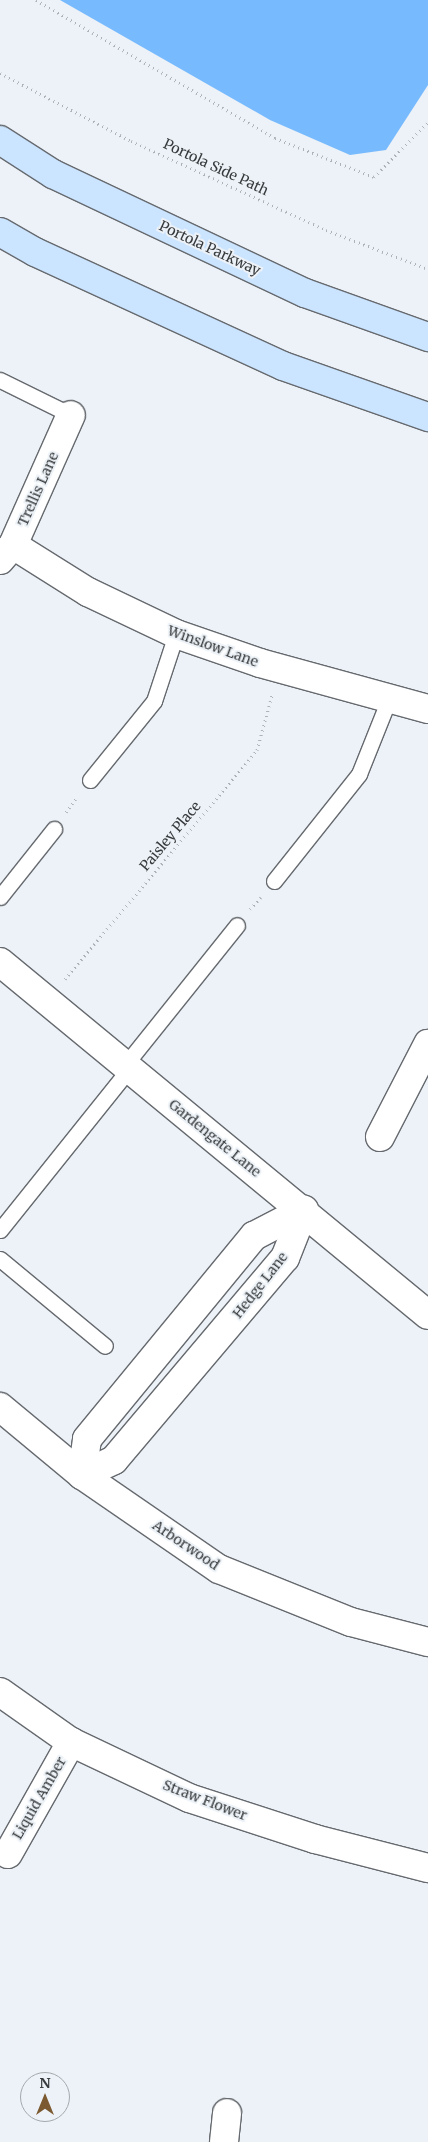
<!DOCTYPE html>
<style>
body{margin:0}
#map{position:relative;width:428px;height:2142px;overflow:hidden;background:#ecf2f7;font-family:Merriweather,serif}
div>[style]{position:absolute}
.water>*{inset:0;background:#78bafe}
.path>*{height:3px;margin-top:-1.5px;transform-origin:0;background:repeating-linear-gradient(90deg,#adb2b6 0 1px,transparent 0 5px)}
.roads{filter:drop-shadow(1px 0 #666a6f) drop-shadow(-1px 0 #666a6f) drop-shadow(0 1px #666a6f) drop-shadow(0 -1px #666a6f)}
.service>*{height:15px;margin:-7.5px;padding:0 7.5px;transform-origin:7.5px;border-radius:7.5px;background:#fff}
.minor>*{height:28px;margin:-14px;padding:0 14px;transform-origin:14px;border-radius:14px;background:#fff}
.tertiary>*{height:28px;margin:-14px;padding:0 14px;transform-origin:14px;border-radius:14px;background:#fff}
.primary>*{height:28px;margin:-14px;padding:0 14px;transform-origin:14px;border-radius:14px;background:#cbe4ff}
span{translate:-50% -50%;white-space:nowrap;text-align:center;line-height:1.15;-webkit-text-stroke:4px #ecf2f7;paint-order:stroke}
.street-label{font-size:14px;color:#383b3d}
.north{position:absolute;left:20px;top:2072px;width:50px;height:50px;box-sizing:border-box;background:#ecf2f7;border:1px solid #a4a9ad;border-radius:50%;rotate:0deg;font-size:14px;font-weight:700;line-height:20px;text-align:center;color:#383b3d}
.north::after{content:'';display:block;margin:auto;width:18px;height:22px;background:#7b5a31;clip-path:polygon(50% 0,100% 100%,50% 72%,0 100%)}
</style>
<div id="map">
<div class="water">
<i style="clip-path:polygon(60px 0,428px 0,428px 85px,386px 150px,350px 155px,270px 120px)"></i>
</div>
<div class="path">
<i style="left:36px;top:0;width:276px;rotate:30deg"></i>
<i style="left:275px;top:138px;width:106px;rotate:21.5deg"></i>
<i style="left:374px;top:177px;width:77px;rotate:-45.5deg"></i>
<i style="left:0;top:73px;width:148px;rotate:27.4deg"></i>
<i style="left:131px;top:141px;width:214px;rotate:24.5deg"></i>
<i style="left:326px;top:230px;width:109px;rotate:20.9deg"></i>
<i style="left:66px;top:812px;width:19px;rotate:-54deg"></i>
<i style="left:250px;top:909px;width:16px;rotate:-47deg"></i>
<i style="left:65px;top:979px;width:299px;rotate:-50deg"></i>
<i style="left:257px;top:750px;width:57px;rotate:-74.7deg"></i>
</div>
<div class="roads">
<div class="service">
<i style="left:0;top:380px;width:79px;rotate:26.2deg"></i>
<i style="left:90px;top:780px;width:102px;rotate:-51deg"></i>
<i style="left:154px;top:701px;width:71px;rotate:-71.8deg"></i>
<i style="left:274px;top:881px;width:137px;rotate:-51.5deg"></i>
<i style="left:359px;top:774px;width:81px;rotate:-68.2deg"></i>
<i style="left:0;top:897px;width:87px;rotate:-51.5deg"></i>
<i style="left:125px;top:1065px;width:179px;rotate:-51.3deg"></i>
<i style="left:0;top:1230px;width:206px;rotate:-51.3deg"></i>
<i style="left:0;top:1259px;width:136px;rotate:39.6deg"></i>
</div>
<div class="minor">
<i style="left:13px;top:545px;width:89px;rotate:32.1deg"></i>
<i style="left:88px;top:592px;width:98px;rotate:25.5deg"></i>
<i style="left:176px;top:634px;width:89px;rotate:19deg"></i>
<i style="left:260px;top:663px;width:174px;rotate:15.3deg"></i>
<i style="left:0;top:560px;width:20px;rotate:-49deg"></i>
<i style="left:13px;top:545px;width:142px;rotate:-66deg"></i>
<i style="left:0;top:962px;width:555px;rotate:39.51deg"></i>
<i style="left:380px;top:1137px;width:105px;rotate:-62.7deg"></i>
<i style="left:82px;top:1475px;width:36px;rotate:-82deg"></i>
<i style="left:87px;top:1439px;width:263px;rotate:-50.6deg"></i>
<i style="left:254px;top:1236px;width:56px;rotate:-27.5deg"></i>
<i style="left:82px;top:1475px;width:35px;rotate:-25deg"></i>
<i style="left:114px;top:1460px;width:265px;rotate:-49.8deg"></i>
<i style="left:285px;top:1258px;width:52px;rotate:-68.4deg"></i>
<i style="left:0;top:1692px;width:87px;rotate:35.2deg"></i>
<i style="left:71px;top:1742px;width:131px;rotate:25.4deg"></i>
<i style="left:189px;top:1798px;width:133px;rotate:18deg"></i>
<i style="left:315px;top:1839px;width:117px;rotate:14.4deg"></i>
<i style="left:8px;top:1854px;width:129px;rotate:-60.6deg"></i>
<i style="left:224px;top:2142px;width:29px;rotate:-84deg"></i>
</div>
<div class="tertiary">
<i style="left:0;top:1407px;width:107px;rotate:39.7deg"></i>
<i style="left:82px;top:1475px;width:166px;rotate:34.5deg"></i>
<i style="left:219px;top:1569px;width:142px;rotate:21.9deg"></i>
<i style="left:351px;top:1622px;width:80px;rotate:14.6deg"></i>
</div>
<div class="primary">
<i style="left:0;top:140px;width:63px;rotate:32.7deg"></i>
<i style="left:53px;top:174px;width:279px;rotate:25.3deg"></i>
<i style="left:305px;top:293px;width:131px;rotate:19.7deg"></i>
<i style="left:0;top:232px;width:40px;rotate:29.7deg"></i>
<i style="left:35px;top:252px;width:273px;rotate:24.7deg"></i>
<i style="left:283px;top:366px;width:154px;rotate:19.4deg"></i>
</div>
</div>
<div class="street-label">
<span style="left:216px;top:167px;rotate:25deg">Portola Side Path</span>
<span style="left:210px;top:248px;rotate:25deg">Portola Parkway</span>
<span style="left:38px;top:489px;rotate:-66deg">Trellis Lane</span>
<span style="left:213px;top:646px;rotate:20deg">Winslow Lane</span>
<span style="left:170px;top:836px;rotate:-50deg">Paisley Place</span>
<span style="left:215px;top:1138px;rotate:39deg">Gardengate Lane</span>
<span style="left:260px;top:1285px;rotate:-52deg">Hedge Lane</span>
<span style="left:186px;top:1545px;rotate:34deg">Arborwood</span>
<span style="left:39px;top:1798px;rotate:-60deg">Liquid Amber</span>
<span style="left:205px;top:1800px;rotate:21deg">Straw Flower</span>
</div>
<div class="north">N</div>
</div>
